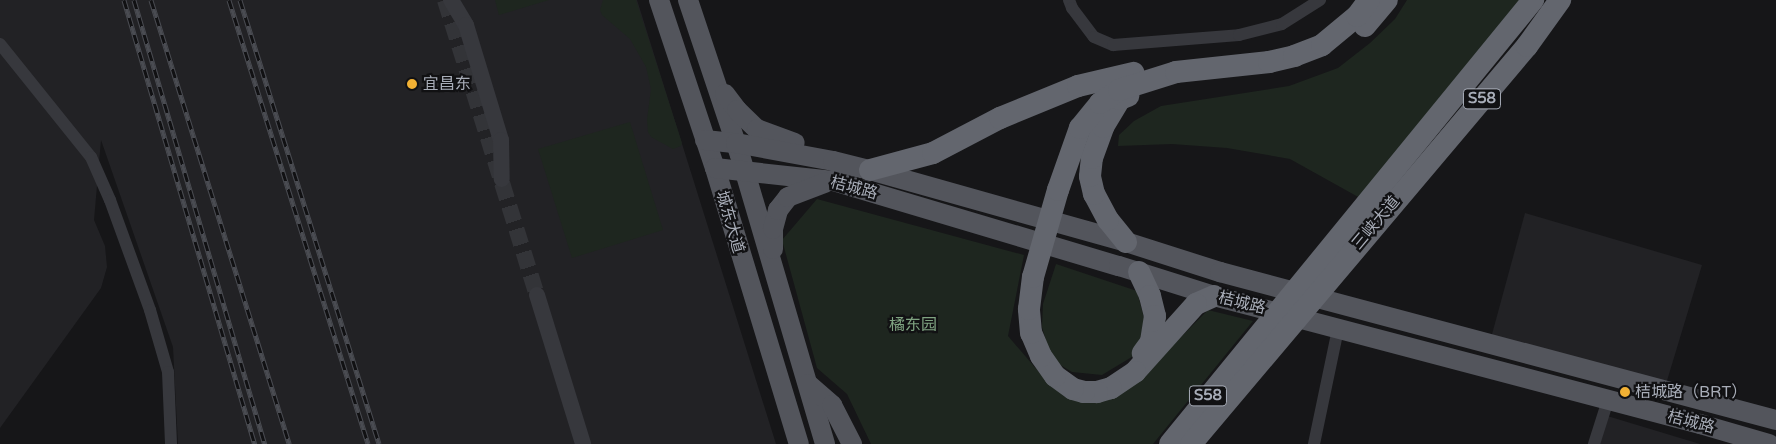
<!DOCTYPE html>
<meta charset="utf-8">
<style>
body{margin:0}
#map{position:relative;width:1776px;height:444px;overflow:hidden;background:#161618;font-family:"Varela Round","Noto Sans SC",sans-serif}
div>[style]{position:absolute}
.built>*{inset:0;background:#222225}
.green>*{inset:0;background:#1e261f}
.tertiary-tunnel>*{height:16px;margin-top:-8px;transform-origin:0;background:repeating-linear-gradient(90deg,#333438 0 16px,transparent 0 24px)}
.minor>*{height:12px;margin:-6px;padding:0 6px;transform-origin:6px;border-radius:6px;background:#37383d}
.tertiary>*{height:16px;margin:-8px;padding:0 8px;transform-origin:8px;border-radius:8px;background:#37383d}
.primary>*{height:20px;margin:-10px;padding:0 10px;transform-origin:10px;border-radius:10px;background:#53555c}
.motorway>*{height:22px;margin:-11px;padding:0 11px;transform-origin:11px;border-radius:11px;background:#63666e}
.rail>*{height:5px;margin-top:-2.5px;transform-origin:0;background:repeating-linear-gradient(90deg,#111113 0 9px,#4a4c52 0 18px);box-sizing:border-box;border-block:1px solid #4a4c52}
.dots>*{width:14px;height:14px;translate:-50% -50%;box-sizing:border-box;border:2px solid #111113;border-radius:50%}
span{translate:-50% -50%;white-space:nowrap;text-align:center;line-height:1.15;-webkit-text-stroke:4.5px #111113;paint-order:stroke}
.shield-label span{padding:1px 4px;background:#111113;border:1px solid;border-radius:4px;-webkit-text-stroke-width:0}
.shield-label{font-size:15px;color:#a8adb8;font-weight:700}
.poi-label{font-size:16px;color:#a8adb8}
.left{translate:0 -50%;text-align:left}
.street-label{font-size:16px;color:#a8adb8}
.park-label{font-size:16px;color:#7fa381}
</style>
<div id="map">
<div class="built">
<i style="clip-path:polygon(0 0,637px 0,776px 444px,178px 444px,173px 347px,101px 140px,94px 220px,105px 246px,107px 267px,101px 288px,0 428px)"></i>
<i style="clip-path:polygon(1525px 213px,1702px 265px,1666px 384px,1491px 338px)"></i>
<i style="clip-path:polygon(1604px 415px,1700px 444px,1594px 444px)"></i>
</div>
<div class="green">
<i style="clip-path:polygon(495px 0,549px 0,499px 15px)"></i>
<i style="clip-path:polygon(603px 0,636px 0,682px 143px,681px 146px,673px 149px,651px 137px,648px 132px,647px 120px,651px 89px,646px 67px,630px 39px,602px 15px,600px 10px)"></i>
<i style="clip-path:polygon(1407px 0,1520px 0,1360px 198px,1290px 159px,1227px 148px,1172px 144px,1118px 146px,1119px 135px,1134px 121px,1161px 106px,1289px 86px,1338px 68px,1370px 43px,1395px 19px)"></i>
<i style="clip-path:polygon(630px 122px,663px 230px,572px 258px,538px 149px)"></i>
<i style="clip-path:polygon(817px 199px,1024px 255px,1008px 336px,1050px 385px,1085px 399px,1177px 341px,1208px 310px,1253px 321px,1153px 444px,871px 444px,847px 394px,817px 368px,782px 240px)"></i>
<i style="clip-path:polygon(1056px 264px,1137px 291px,1144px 318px,1140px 342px,1135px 355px,1102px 375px,1072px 372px,1057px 363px,1050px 354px,1042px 327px,1043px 304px)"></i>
</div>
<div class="tertiary-tunnel">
<i style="left:445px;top:0;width:309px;rotate:72.7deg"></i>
</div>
<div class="minor">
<i style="left:1069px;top:0;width:9px;rotate:69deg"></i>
<i style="left:1072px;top:8px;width:36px;rotate:53deg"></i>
<i style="left:1094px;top:37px;width:21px;rotate:23deg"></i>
<i style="left:1113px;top:45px;width:126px;rotate:-4.5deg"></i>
<i style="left:1239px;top:35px;width:44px;rotate:-14.3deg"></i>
<i style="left:1282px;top:24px;width:45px;rotate:-32.3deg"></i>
<i style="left:0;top:44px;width:145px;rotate:51.2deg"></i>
<i style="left:91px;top:157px;width:47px;rotate:66.2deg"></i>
<i style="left:110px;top:200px;width:117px;rotate:70deg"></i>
<i style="left:150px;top:310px;width:65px;rotate:73.8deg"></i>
<i style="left:168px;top:372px;width:72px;rotate:87.6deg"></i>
<i style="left:1314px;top:444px;width:117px;rotate:-78.2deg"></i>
<i style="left:1594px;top:444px;width:46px;rotate:-72.3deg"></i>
</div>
<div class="tertiary">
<i style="left:451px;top:0;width:29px;rotate:59deg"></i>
<i style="left:466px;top:25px;width:120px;rotate:73.1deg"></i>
<i style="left:501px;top:140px;width:39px;rotate:89deg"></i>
<i style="left:537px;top:295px;width:156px;rotate:72.8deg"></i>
</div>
<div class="primary">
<i style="left:659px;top:0;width:177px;rotate:71.6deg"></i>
<i style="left:715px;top:168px;width:288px;rotate:73.1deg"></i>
<i style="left:688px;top:0;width:163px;rotate:71.5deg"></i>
<i style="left:740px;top:155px;width:301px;rotate:73.6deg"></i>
<i style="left:725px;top:94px;width:20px;rotate:53deg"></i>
<i style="left:737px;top:110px;width:28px;rotate:44deg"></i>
<i style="left:757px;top:129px;width:40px;rotate:20.2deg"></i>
<i style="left:705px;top:140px;width:31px;rotate:6deg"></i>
<i style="left:736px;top:143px;width:99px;rotate:10.5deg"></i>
<i style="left:833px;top:161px;width:38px;rotate:14deg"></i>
<i style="left:870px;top:170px;width:266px;rotate:15.7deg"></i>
<i style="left:1126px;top:242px;width:99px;rotate:17.7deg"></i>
<i style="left:1220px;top:272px;width:575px;rotate:14.91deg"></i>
<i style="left:715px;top:168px;width:119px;rotate:6.3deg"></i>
<i style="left:833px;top:181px;width:298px;rotate:16.6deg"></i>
<i style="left:1119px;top:266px;width:100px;rotate:17.5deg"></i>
<i style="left:1214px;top:296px;width:503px;rotate:14.76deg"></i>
<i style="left:1700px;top:424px;width:72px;rotate:16.2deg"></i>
<i style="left:773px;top:249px;width:20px;rotate:-90deg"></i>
<i style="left:773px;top:229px;width:20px;rotate:-75deg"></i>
<i style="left:778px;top:210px;width:16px;rotate:-52deg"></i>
<i style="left:788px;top:197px;width:40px;rotate:-21deg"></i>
<i style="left:808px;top:384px;width:32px;rotate:41deg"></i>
<i style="left:832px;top:405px;width:44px;rotate:62.9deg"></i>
</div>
<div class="motorway">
<i style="left:1365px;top:26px;width:34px;rotate:-50deg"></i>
<i style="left:870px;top:170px;width:65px;rotate:-15.1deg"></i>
<i style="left:933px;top:153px;width:76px;rotate:-27.6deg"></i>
<i style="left:1000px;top:118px;width:84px;rotate:-22.3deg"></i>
<i style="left:1078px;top:86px;width:57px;rotate:-13.3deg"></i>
<i style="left:1126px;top:242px;width:28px;rotate:-129deg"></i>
<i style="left:1108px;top:220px;width:30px;rotate:-118deg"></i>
<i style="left:1094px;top:194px;width:18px;rotate:-103deg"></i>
<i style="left:1090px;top:176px;width:18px;rotate:-84deg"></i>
<i style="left:1092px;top:158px;width:33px;rotate:-70deg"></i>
<i style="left:1103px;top:127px;width:33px;rotate:-59deg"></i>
<i style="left:1120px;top:99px;width:9px;rotate:-21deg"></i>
<i style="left:1139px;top:272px;width:26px;rotate:65deg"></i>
<i style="left:1150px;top:296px;width:21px;rotate:76deg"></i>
<i style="left:1155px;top:316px;width:26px;rotate:99deg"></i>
<i style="left:1151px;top:342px;width:14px;rotate:126deg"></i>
<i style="left:1214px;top:296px;width:20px;rotate:156deg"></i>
<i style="left:1196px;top:304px;width:91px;rotate:131.9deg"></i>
<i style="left:1135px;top:372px;width:29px;rotate:146deg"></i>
<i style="left:1111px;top:388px;width:15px;rotate:164deg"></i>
<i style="left:1097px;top:392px;width:13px;rotate:180deg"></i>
<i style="left:1084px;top:392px;width:11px;rotate:-165deg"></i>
<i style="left:1073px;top:389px;width:22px;rotate:-144deg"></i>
<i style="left:1055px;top:376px;width:24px;rotate:-125deg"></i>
<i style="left:1041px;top:356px;width:25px;rotate:-113deg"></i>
<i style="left:1031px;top:333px;width:24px;rotate:-95deg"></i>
<i style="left:1029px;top:309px;width:32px;rotate:-83deg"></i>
<i style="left:1033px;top:277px;width:91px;rotate:-74deg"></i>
<i style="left:1058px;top:190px;width:66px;rotate:-70.5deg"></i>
<i style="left:1080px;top:128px;width:32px;rotate:-51deg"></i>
<i style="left:1100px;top:103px;width:23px;rotate:-34deg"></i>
<i style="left:1119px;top:90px;width:60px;rotate:-17.5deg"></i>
<i style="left:1176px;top:72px;width:94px;rotate:-6.1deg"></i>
<i style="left:1269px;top:62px;width:26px;rotate:-13deg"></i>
<i style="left:1294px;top:56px;width:30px;rotate:-21deg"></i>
<i style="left:1322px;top:45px;width:45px;rotate:-39.6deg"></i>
<i style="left:1357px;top:16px;width:20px;rotate:-53deg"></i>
<i style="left:1170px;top:444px;width:574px;rotate:-50.73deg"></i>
<i style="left:1191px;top:444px;width:521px;rotate:-49.83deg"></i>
<i style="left:1527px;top:46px;width:57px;rotate:-54.3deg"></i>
</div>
<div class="rail">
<i style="left:124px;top:0;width:463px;rotate:73.6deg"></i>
<i style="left:134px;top:0;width:463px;rotate:73.6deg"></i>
<i style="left:151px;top:0;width:465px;rotate:72.7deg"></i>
<i style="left:229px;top:0;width:465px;rotate:72.6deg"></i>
<i style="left:240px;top:0;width:465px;rotate:72.6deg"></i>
</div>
<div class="dots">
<i style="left:412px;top:84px;background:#f2b134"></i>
<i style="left:1625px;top:392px;background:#f2b134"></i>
</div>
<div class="shield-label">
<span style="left:1482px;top:99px">S58</span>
<span style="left:1208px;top:396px">S58</span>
</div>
<div class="poi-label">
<span class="left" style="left:423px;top:84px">宜昌东</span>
<span class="left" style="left:1635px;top:392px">桔城路（BRT）</span>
</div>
<div class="street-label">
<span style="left:854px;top:188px;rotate:15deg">桔城路</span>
<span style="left:730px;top:222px;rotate:74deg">城东大道</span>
<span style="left:1376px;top:223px;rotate:-50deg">三峡大道</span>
<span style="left:1242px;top:303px;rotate:14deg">桔城路</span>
<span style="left:1691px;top:422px;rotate:15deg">桔城路</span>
</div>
<div class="park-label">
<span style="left:913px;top:325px">橘东园</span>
</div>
</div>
